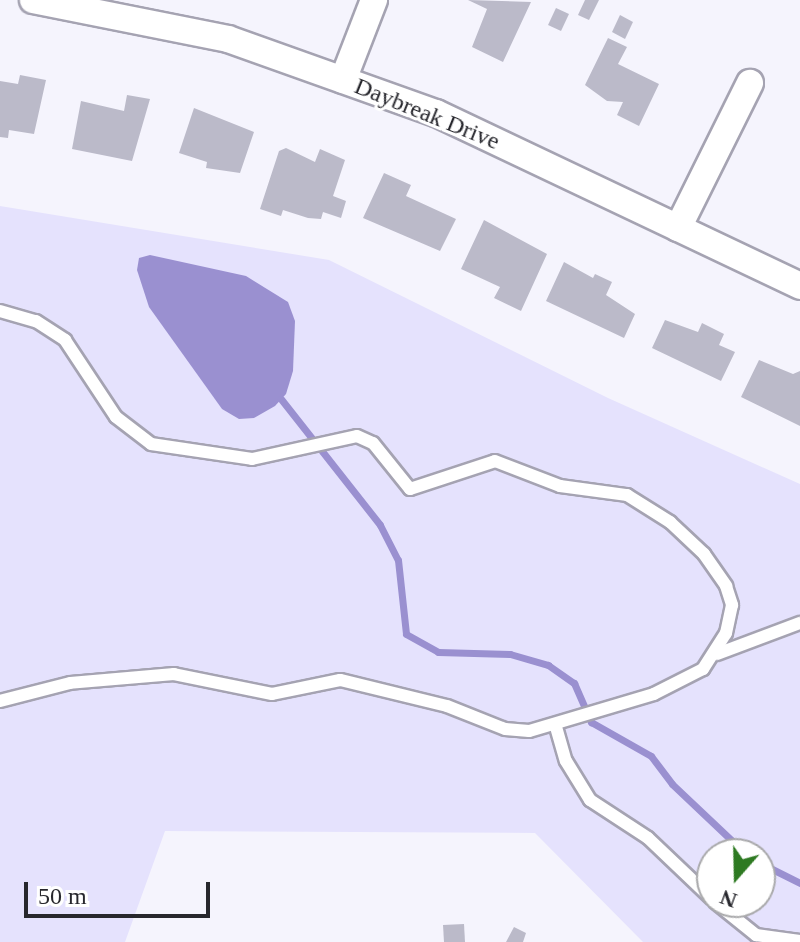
<!DOCTYPE html>
<style>
body{margin:0}
#map{position:relative;width:800px;height:942px;overflow:hidden;background:#f5f4fd;font-family:Georgia,serif}
div>[style]{position:absolute}
.green>*{inset:0;background:#e5e2fd}
.water>*{inset:0;background:#9a90d0}
.stream>*{height:7px;margin:-3.5px;padding:0 3.5px;transform-origin:3.5px;border-radius:3.5px;background:#9a90d0}
.building>*{inset:0;background:#bbbac9}
.roads{filter:drop-shadow(2px 0 #a5a3b2) drop-shadow(-2px 0 #a5a3b2) drop-shadow(0 2px #a5a3b2) drop-shadow(0 -2px #a5a3b2)}
.lane>*{height:12px;margin:-6px;padding:0 6px;transform-origin:6px;border-radius:6px;background:#fff}
.street>*{height:26px;margin:-13px;padding:0 13px;transform-origin:13px;border-radius:13px;background:#fff}
span{translate:-50% -50%;white-space:nowrap;text-align:center;line-height:1.15;-webkit-text-stroke:6px #fff;paint-order:stroke}
.street-label{font-size:24px;color:#27272d}
.north{position:absolute;left:696px;top:838px;width:80px;height:80px;box-sizing:border-box;background:#fff;border:2px solid #a9a9ab;border-radius:50%;rotate:200deg;font-size:22px;font-weight:700;line-height:32px;text-align:center;color:#27272d}
.north::after{content:'';display:block;margin:auto;width:28px;height:36px;background:#2e7a22;clip-path:polygon(50% 0,100% 100%,50% 72%,0 100%)}
.scale{position:absolute;left:24px;top:882px;width:186px;height:36px;box-sizing:border-box;border:4px solid #27272d;border-top:0;padding-left:10px;font-size:24px;line-height:28px;white-space:nowrap;color:#27272d;-webkit-text-stroke:6px #fff;paint-order:stroke}
</style>
<div id="map">
<div class="green">
<i style="clip-path:polygon(evenodd,0 206px,329px 260px,608px 398px,800px 484px,800px 942px,643px 942px,535px 833px,165px 831px,125px 942px,0 942px,0 206px,712px 854px,760px 854px,760px 902px,712px 902px,712px 854px)"></i>
</div>
<div class="water">
<i style="clip-path:polygon(150px 255px,246px 276px,288px 302px,295px 321px,293px 371px,286px 394px,275px 406px,254px 418px,239px 419px,222px 409px,149px 307px,137px 270px,139px 258px)"></i>
</div>
<div class="stream">
<i style="left:281px;top:399px;width:160px;rotate:51.8deg"></i>
<i style="left:380px;top:525px;width:39px;rotate:63deg"></i>
<i style="left:398px;top:560px;width:74px;rotate:83.8deg"></i>
<i style="left:406px;top:634px;width:37px;rotate:29deg"></i>
<i style="left:438px;top:652px;width:72px;rotate:1.6deg"></i>
<i style="left:510px;top:654px;width:40px;rotate:16deg"></i>
<i style="left:548px;top:665px;width:32px;rotate:35deg"></i>
<i style="left:574px;top:683px;width:43px;rotate:66.4deg"></i>
<i style="left:591px;top:722px;width:69px;rotate:29.5deg"></i>
<i style="left:651px;top:756px;width:35px;rotate:53deg"></i>
<i style="left:672px;top:784px;width:102px;rotate:43.4deg"></i>
<i style="left:760px;top:863px;width:45px;rotate:26.6deg"></i>
</div>
<div class="building">
<i style="clip-path:polygon(468px 0,531px 2px,503px 62px,472px 47px,487px 9px)"></i>
<i style="clip-path:polygon(585px 0,599px 0,589px 20px,578px 15px)"></i>
<i style="clip-path:polygon(556px 8px,569px 14px,561px 31px,548px 25px)"></i>
<i style="clip-path:polygon(620px 15px,633px 22px,625px 39px,612px 32px)"></i>
<i style="clip-path:polygon(608px 38px,627px 47px,618px 64px,659px 84px,639px 126px,617px 115px,623px 102px,607px 101px,585px 85px)"></i>
<i style="clip-path:polygon(20px 75px,46px 80px,34px 134px,9px 130px,8px 138px,0 137px,0 81px,18px 84px)"></i>
<i style="clip-path:polygon(127px 95px,150px 99px,132px 161px,72px 149px,81px 101px,124px 111px)"></i>
<i style="clip-path:polygon(194px 108px,254px 132px,240px 173px,206px 168px,207px 162px,179px 153px)"></i>
<i style="clip-path:polygon(286px 148px,315px 162px,320px 149px,345px 160px,333px 196px,346px 201px,341px 218px,323px 212px,321px 219px,308px 218px,283px 210px,281px 216px,260px 209px,279px 151px)"></i>
<i style="clip-path:polygon(384px 173px,411px 185px,406px 196px,456px 219px,440px 251px,363px 218px)"></i>
<i style="clip-path:polygon(484px 220px,547px 254px,521px 311px,494px 298px,500px 287px,461px 269px)"></i>
<i style="clip-path:polygon(564px 262px,593px 278px,595px 274px,612px 282px,606px 295px,635px 314px,624px 338px,546px 301px)"></i>
<i style="clip-path:polygon(665px 320px,698px 332px,702px 323px,724px 334px,719px 345px,735px 352px,721px 381px,652px 348px)"></i>
<i style="clip-path:polygon(759px 360px,793px 374px,800px 371px,800px 426px,741px 397px)"></i>
<i style="clip-path:polygon(464px 924px,465px 942px,444px 942px,443px 925px)"></i>
<i style="clip-path:polygon(514px 927px,526px 933px,523px 942px,506px 942px)"></i>
</div>
<div class="roads">
<div class="lane">
<i style="left:0;top:311px;width:37px;rotate:16deg"></i>
<i style="left:36px;top:321px;width:35px;rotate:33deg"></i>
<i style="left:65px;top:340px;width:92px;rotate:56.5deg"></i>
<i style="left:116px;top:417px;width:44px;rotate:37.6deg"></i>
<i style="left:151px;top:444px;width:102px;rotate:8.4deg"></i>
<i style="left:252px;top:459px;width:107px;rotate:-12.4deg"></i>
<i style="left:357px;top:436px;width:17px;rotate:24deg"></i>
<i style="left:373px;top:443px;width:59px;rotate:51.2deg"></i>
<i style="left:410px;top:489px;width:89px;rotate:-18.2deg"></i>
<i style="left:495px;top:461px;width:70px;rotate:21deg"></i>
<i style="left:560px;top:486px;width:68px;rotate:7.7deg"></i>
<i style="left:627px;top:495px;width:51px;rotate:32.1deg"></i>
<i style="left:670px;top:522px;width:47px;rotate:43.3deg"></i>
<i style="left:704px;top:554px;width:39px;rotate:55deg"></i>
<i style="left:726px;top:586px;width:20px;rotate:72deg"></i>
<i style="left:732px;top:605px;width:29px;rotate:102deg"></i>
<i style="left:726px;top:633px;width:43px;rotate:122.6deg"></i>
<i style="left:703px;top:669px;width:55px;rotate:153deg"></i>
<i style="left:654px;top:694px;width:130px;rotate:163.5deg"></i>
<i style="left:529px;top:731px;width:24px;rotate:-175deg"></i>
<i style="left:505px;top:729px;width:62px;rotate:-158.4deg"></i>
<i style="left:447px;top:706px;width:110px;rotate:-166.3deg"></i>
<i style="left:340px;top:680px;width:69px;rotate:168.4deg"></i>
<i style="left:272px;top:694px;width:100px;rotate:-168.5deg"></i>
<i style="left:174px;top:674px;width:104px;rotate:175.1deg"></i>
<i style="left:70px;top:683px;width:72px;rotate:165.6deg"></i>
<i style="left:717px;top:654px;width:89px;rotate:-20.5deg"></i>
<i style="left:556px;top:727px;width:35px;rotate:74deg"></i>
<i style="left:566px;top:761px;width:46px;rotate:58.4deg"></i>
<i style="left:590px;top:800px;width:69px;rotate:33.2deg"></i>
<i style="left:648px;top:838px;width:88px;rotate:43.6deg"></i>
<i style="left:715px;top:902px;width:53px;rotate:38.8deg"></i>
<i style="left:756px;top:935px;width:44px;rotate:7.8deg"></i>
</div>
<div class="street">
<i style="left:33px;top:0;width:199px;rotate:11.3deg"></i>
<i style="left:228px;top:39px;width:221px;rotate:19.6deg"></i>
<i style="left:436px;top:113px;width:403px;rotate:25.4deg"></i>
<i style="left:343px;top:80px;width:86px;rotate:-68.8deg"></i>
<i style="left:678px;top:228px;width:162px;rotate:-63.6deg"></i>
</div>
</div>
<div class="street-label">
<span style="left:427px;top:114px;rotate:22deg">Daybreak Drive</span>
</div>
<div class="north">N</div>
<div class="scale">50 m</div>
</div>
